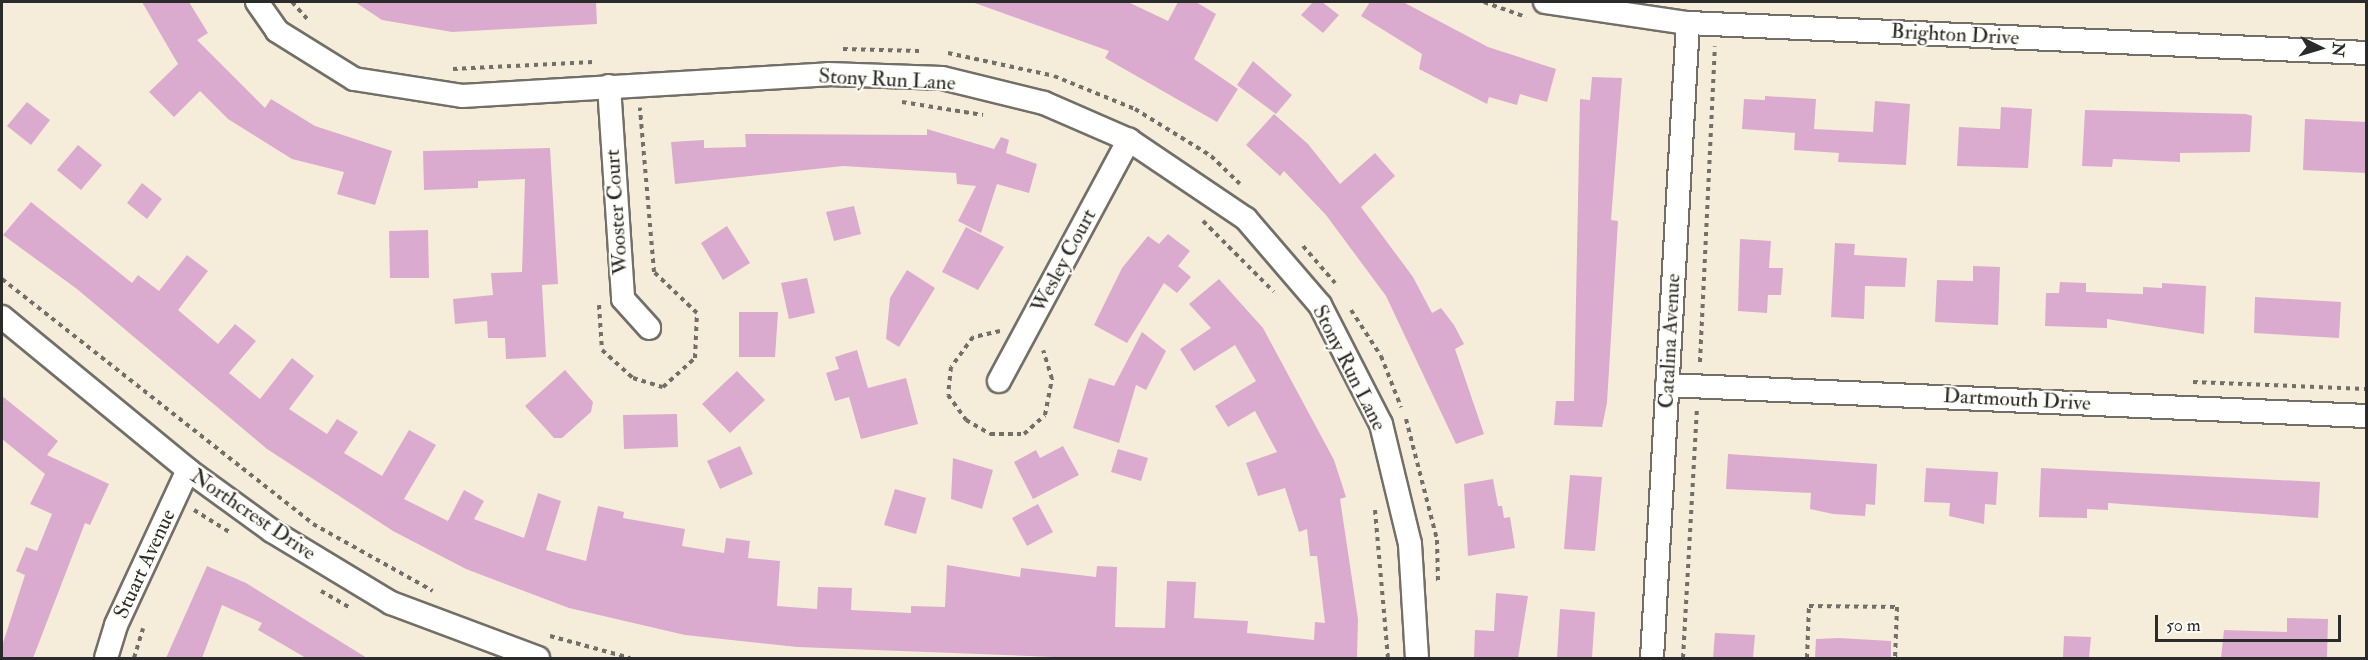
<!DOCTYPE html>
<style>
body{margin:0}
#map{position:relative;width:2368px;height:660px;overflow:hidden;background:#f5edd9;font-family:"IM FELL Double Pica",serif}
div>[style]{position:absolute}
.building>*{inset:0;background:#dbabcf}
.path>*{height:4px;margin-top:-2px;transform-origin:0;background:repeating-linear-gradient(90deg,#726f68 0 4.5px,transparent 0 9px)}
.roads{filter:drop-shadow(2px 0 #726f68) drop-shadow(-2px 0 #726f68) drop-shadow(0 2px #726f68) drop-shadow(0 -2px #726f68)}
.street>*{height:22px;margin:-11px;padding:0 11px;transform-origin:11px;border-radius:11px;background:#fff}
span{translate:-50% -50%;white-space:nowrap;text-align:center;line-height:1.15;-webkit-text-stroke:4.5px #fdfcf7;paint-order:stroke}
.street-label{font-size:21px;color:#2b2b2b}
.frame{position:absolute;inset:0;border:3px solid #2b2b2b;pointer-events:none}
.north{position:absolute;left:2290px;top:18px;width:60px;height:60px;-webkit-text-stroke:4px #fdfcf7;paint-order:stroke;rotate:95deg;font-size:16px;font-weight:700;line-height:24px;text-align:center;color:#2b2b2b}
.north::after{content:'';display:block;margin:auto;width:21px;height:27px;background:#2b2b2b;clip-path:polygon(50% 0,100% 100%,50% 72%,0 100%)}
.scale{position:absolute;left:2155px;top:615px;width:186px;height:27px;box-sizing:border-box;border:3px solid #2b2b2b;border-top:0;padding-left:8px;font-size:18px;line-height:21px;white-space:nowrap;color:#2b2b2b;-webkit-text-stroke:4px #fdfcf7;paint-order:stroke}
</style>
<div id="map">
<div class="building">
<i style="clip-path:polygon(142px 2px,189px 2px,208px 33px,197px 40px,265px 108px,271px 99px,315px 126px,392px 151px,375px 205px,337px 194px,344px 172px,292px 159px,228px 119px,200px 91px,174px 117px,149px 92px,178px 64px)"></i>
<i style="clip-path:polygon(355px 2px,596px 2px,597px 24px,452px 32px,382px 20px)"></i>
<i style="clip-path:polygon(972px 2px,1128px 2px,1168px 21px,1178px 2px,1196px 2px,1216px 14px,1194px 59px,1238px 89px,1217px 122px,1105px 58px,1109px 51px)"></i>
<i style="clip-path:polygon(1313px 2px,1322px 2px,1339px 15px,1323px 33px,1301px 15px)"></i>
<i style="clip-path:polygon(1370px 2px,1403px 2px,1488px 47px,1556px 69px,1547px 102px,1520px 94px,1517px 105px,1489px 97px,1487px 104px,1419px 69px,1422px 54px,1361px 16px)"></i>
<i style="clip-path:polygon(1253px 61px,1292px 95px,1276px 114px,1237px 85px)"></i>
<i style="clip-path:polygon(1592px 77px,1622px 78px,1611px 220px,1618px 221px,1607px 403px,1602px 427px,1554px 425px,1556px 401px,1574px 401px,1580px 99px,1590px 100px)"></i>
<i style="clip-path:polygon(1765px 96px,1816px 99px,1814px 129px,1873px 132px,1875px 101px,1910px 104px,1906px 165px,1838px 162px,1839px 153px,1794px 150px,1795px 133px,1742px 129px,1744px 99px,1765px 100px)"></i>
<i style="clip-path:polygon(27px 102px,50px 120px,31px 145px,7px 126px)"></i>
<i style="clip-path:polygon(2001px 107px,2032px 109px,2028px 168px,1957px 166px,1959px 127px,2000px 129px)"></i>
<i style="clip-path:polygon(2085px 110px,2246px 114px,2252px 116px,2250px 152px,2180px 153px,2180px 162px,2113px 159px,2112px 167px,2082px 166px)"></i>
<i style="clip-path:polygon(1274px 114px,1308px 144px,1340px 184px,1375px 153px,1395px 176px,1361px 207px,1413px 277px,1432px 313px,1441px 308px,1454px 325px,1464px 344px,1455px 349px,1484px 434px,1456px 444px,1386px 296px,1326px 215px,1284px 171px,1280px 176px,1246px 145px)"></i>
<i style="clip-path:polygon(2305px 119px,2367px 122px,2367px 173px,2303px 170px)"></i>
<i style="clip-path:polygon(927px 129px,994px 149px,1001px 137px,1009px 140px,1006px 153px,1037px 164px,1029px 193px,997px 184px,981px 233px,958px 221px,976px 186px,957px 184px,956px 173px,843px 166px,675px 184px,671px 142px,704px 140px,704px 148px,746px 147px,745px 134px,927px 135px)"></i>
<i style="clip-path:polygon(78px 145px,102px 165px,81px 190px,57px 170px)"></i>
<i style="clip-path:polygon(550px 148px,558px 284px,542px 285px,546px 357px,506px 359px,505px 338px,488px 338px,487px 321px,455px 324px,453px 299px,493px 295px,491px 273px,522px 272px,525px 179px,478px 181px,478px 188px,424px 190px,423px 151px)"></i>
<i style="clip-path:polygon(142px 183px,162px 199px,147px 219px,127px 203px)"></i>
<i style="clip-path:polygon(31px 202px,132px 283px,138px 275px,159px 291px,187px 255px,208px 271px,178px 310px,218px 344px,235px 324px,256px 341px,229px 373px,260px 399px,292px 358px,314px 376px,289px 409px,327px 434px,337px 419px,358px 432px,344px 453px,382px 476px,409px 430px,436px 445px,404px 499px,448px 521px,464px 490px,484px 501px,474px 519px,524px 538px,538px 493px,561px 501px,546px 550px,586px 561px,598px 506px,624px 512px,623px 518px,685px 529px,682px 546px,724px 553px,726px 538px,750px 541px,748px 558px,780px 561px,777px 606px,817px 609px,818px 587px,852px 588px,851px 610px,911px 613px,911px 606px,945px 607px,947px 565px,1020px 577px,1021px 568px,1096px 577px,1097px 566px,1117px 567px,1115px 627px,1165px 628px,1167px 581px,1196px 582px,1194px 618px,1248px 621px,1247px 633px,1314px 640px,1315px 622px,1325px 623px,1317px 556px,1310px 556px,1307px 529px,1299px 532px,1285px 488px,1258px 496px,1246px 463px,1277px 452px,1255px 411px,1228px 427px,1215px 406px,1256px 381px,1235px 345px,1194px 371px,1180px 349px,1211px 328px,1189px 304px,1219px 279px,1263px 328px,1334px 460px,1346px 497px,1340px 499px,1358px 619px,1357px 658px,1079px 658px,797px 647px,685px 635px,569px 608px,466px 569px,393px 531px,267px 449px,77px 289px,3px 235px)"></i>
<i style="clip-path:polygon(854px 206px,861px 234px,834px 241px,826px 212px)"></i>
<i style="clip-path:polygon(727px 226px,750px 263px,723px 280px,701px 243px)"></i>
<i style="clip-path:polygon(966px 227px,1004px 247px,978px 290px,942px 272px)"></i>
<i style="clip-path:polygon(428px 230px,429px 278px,390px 278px,389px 231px)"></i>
<i style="clip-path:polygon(1168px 234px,1190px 251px,1178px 266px,1191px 277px,1177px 293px,1164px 283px,1127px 343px,1094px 325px,1122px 268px,1148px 236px,1159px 244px)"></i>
<i style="clip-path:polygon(1740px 239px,1771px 241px,1769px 268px,1783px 268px,1781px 295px,1768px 295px,1767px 313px,1738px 311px)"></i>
<i style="clip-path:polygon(1835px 243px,1855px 244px,1854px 255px,1907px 258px,1905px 287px,1865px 286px,1864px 319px,1831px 317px)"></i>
<i style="clip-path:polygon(1973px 266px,2000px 267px,1998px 325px,1935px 322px,1937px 280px,1973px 281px)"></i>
<i style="clip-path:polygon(907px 270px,935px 288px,899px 347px,886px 339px,890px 298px)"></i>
<i style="clip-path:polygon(807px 278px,815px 313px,789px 319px,781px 283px)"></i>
<i style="clip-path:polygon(2060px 282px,2086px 283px,2086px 292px,2143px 294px,2143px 287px,2162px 288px,2162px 283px,2206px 286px,2204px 334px,2107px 319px,2107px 328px,2045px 326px,2046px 293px,2059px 293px)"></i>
<i style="clip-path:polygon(2255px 297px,2341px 302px,2339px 338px,2254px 333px)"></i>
<i style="clip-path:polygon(739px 312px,778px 312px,775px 357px,739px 357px)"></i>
<i style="clip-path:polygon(1142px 332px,1166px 351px,1146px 390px,1136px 385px,1119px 443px,1073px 428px,1089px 378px,1114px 386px)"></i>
<i style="clip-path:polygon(857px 350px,868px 388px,906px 378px,918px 424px,861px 439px,849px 397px,835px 401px,826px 373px,839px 369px,835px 357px)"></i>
<i style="clip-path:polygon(565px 370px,593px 402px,591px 412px,562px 438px,554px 438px,525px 406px)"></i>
<i style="clip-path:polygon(737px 371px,765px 400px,730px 433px,702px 404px)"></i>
<i style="clip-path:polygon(2px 396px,58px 441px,47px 455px,109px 484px,90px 525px,85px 523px,33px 658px,2px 658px,2px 646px,25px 575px,16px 571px,26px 547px,37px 551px,52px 514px,30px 504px,45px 474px,2px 439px)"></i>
<i style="clip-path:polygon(677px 414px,678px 447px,624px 449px,623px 415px)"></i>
<i style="clip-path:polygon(740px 446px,753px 474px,720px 489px,707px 461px)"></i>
<i style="clip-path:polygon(1063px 446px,1079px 475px,1033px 499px,1014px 462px,1036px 450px,1040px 458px)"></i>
<i style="clip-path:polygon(1118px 449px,1148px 458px,1141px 481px,1111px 472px)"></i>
<i style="clip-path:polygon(1728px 454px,1877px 464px,1875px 505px,1866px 504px,1865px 516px,1833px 514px,1810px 509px,1811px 493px,1726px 489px)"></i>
<i style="clip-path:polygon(953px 458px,993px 470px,982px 509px,951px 499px)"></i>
<i style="clip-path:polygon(1926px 468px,1998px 472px,1996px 505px,1985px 504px,1984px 524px,1949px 516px,1950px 503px,1924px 502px)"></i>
<i style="clip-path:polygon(2041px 468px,2320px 482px,2318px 518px,2108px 503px,2108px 510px,2087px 509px,2087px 518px,2039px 517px)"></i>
<i style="clip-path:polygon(1570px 475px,1602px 477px,1595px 551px,1564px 549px)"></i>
<i style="clip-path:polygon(1493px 479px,1498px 506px,1502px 506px,1504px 518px,1510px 517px,1515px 548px,1468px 556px,1464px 484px)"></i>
<i style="clip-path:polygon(895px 489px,926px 498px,916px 534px,884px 525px)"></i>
<i style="clip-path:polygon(1038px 504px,1053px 532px,1027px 546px,1012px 518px)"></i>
<i style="clip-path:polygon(207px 566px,246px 583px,367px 658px,306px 658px,258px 630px,262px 623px,222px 605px,202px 658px,166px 658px)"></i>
<i style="clip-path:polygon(1496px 593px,1528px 596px,1518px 658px,1474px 658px,1475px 630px,1494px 631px)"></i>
<i style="clip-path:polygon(1560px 609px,1595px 612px,1592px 658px,1557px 658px)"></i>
<i style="clip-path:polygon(2287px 618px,2328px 619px,2327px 658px,2221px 658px,2224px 630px,2287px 632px)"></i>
<i style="clip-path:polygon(1715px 633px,1755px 635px,1753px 658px,1713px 658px)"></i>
<i style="clip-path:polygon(2064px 636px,2091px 637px,2089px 658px,2063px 658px)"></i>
<i style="clip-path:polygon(1839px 638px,1891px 641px,1891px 658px,1815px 658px,1816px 639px)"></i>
</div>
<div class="path">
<i style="left:292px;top:2px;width:25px;rotate:48deg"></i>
<i style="left:1484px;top:2px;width:45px;rotate:19.7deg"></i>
<i style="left:843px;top:49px;width:76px;rotate:1.5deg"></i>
<i style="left:948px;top:53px;width:108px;rotate:12.2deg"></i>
<i style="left:1054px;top:76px;width:87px;rotate:22.2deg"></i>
<i style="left:1135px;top:109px;width:89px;rotate:31.7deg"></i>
<i style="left:1211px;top:156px;width:40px;rotate:44deg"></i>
<i style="left:453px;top:69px;width:140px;rotate:-2.9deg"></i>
<i style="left:902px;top:102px;width:82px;rotate:9.1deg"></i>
<i style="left:1203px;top:221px;width:100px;rotate:45deg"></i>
<i style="left:1303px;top:246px;width:49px;rotate:49.1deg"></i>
<i style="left:2px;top:279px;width:396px;rotate:38.2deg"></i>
<i style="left:313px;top:524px;width:137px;rotate:29.2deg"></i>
<i style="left:599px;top:305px;width:45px;rotate:86.2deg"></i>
<i style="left:602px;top:350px;width:42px;rotate:42.1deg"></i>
<i style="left:633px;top:378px;width:31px;rotate:17deg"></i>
<i style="left:663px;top:387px;width:43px;rotate:-42.2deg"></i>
<i style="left:695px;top:358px;width:45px;rotate:-87.5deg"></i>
<i style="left:697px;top:313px;width:59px;rotate:-136.4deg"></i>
<i style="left:654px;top:272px;width:165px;rotate:-94.9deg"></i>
<i style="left:1351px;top:310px;width:55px;rotate:56.9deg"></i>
<i style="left:1381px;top:356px;width:55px;rotate:68.6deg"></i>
<i style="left:1000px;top:331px;width:28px;rotate:167deg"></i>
<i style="left:973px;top:337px;width:37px;rotate:126deg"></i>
<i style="left:951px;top:367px;width:28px;rotate:96deg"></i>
<i style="left:948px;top:395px;width:31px;rotate:54deg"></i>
<i style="left:966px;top:420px;width:28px;rotate:30deg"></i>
<i style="left:990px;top:434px;width:34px"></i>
<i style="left:1024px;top:434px;width:28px;rotate:-42deg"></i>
<i style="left:1045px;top:415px;width:37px;rotate:-79deg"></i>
<i style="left:1052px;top:379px;width:30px;rotate:-107deg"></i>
<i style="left:1700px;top:362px;width:316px;rotate:-87.3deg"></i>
<i style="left:2193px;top:382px;width:173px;rotate:2.3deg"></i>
<i style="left:1406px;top:419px;width:125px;rotate:75.6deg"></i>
<i style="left:1437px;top:540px;width:42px;rotate:88.6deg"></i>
<i style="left:194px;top:510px;width:44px;rotate:31.9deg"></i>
<i style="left:1375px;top:510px;width:149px;rotate:85deg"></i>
<i style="left:321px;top:591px;width:34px;rotate:30deg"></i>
<i style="left:550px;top:636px;width:83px;rotate:15.4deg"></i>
<i style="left:134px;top:658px;width:31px;rotate:-73deg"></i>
<i style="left:1683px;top:658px;width:249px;rotate:-86.8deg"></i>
<i style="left:1807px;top:658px;width:52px;rotate:-87.8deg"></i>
<i style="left:1809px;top:606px;width:88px;rotate:0.7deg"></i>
<i style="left:1897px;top:607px;width:51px;rotate:92.2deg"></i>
</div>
<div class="roads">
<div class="street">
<i style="left:257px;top:2px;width:35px;rotate:55deg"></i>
<i style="left:277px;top:31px;width:91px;rotate:31.9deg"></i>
<i style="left:354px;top:79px;width:109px;rotate:8.9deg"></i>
<i style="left:462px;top:96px;width:367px;rotate:-3.4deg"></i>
<i style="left:828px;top:74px;width:114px;rotate:2deg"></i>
<i style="left:942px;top:78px;width:105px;rotate:13.8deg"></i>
<i style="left:1044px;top:103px;width:93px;rotate:23.5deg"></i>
<i style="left:1129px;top:140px;width:141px;rotate:34deg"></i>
<i style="left:1246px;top:219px;width:113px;rotate:49.3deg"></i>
<i style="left:1320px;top:305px;width:134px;rotate:62.9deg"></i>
<i style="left:1381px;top:424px;width:123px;rotate:76.4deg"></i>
<i style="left:1410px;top:544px;width:114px;rotate:86.5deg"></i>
<i style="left:1545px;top:2px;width:145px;rotate:8.4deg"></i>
<i style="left:1688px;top:23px;width:679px;rotate:2.53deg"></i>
<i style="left:609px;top:86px;width:213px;rotate:86.2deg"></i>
<i style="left:623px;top:299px;width:39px;rotate:48deg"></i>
<i style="left:2px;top:317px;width:241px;rotate:39.4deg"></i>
<i style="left:188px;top:470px;width:104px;rotate:36deg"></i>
<i style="left:272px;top:531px;width:139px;rotate:31.2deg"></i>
<i style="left:391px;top:603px;width:157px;rotate:20.5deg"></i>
<i style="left:999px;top:381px;width:274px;rotate:-61.7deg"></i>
<i style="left:1667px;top:385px;width:700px;rotate:2.54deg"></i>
<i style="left:106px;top:658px;width:34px;rotate:-73deg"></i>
<i style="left:116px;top:625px;width:171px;rotate:-65.1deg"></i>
<i style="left:1652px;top:658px;width:636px;rotate:-86.76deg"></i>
</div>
</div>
<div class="street-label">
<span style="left:1955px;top:35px;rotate:3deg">Brighton Drive</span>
<span style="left:887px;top:80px;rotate:3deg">Stony Run Lane</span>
<span style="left:617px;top:212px;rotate:-94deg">Wooster Court</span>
<span style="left:1064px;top:261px;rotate:-62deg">Wesley Court</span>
<span style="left:1670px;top:341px;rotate:-87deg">Catalina Avenue</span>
<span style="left:1349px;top:368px;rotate:63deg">Stony Run Lane</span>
<span style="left:2017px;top:400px;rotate:3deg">Dartmouth Drive</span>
<span style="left:253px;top:515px;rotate:34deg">Northcrest Drive</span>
<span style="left:145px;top:564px;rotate:-65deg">Stuart Avenue</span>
</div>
<div class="frame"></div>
<div class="north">N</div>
<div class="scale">50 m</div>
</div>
